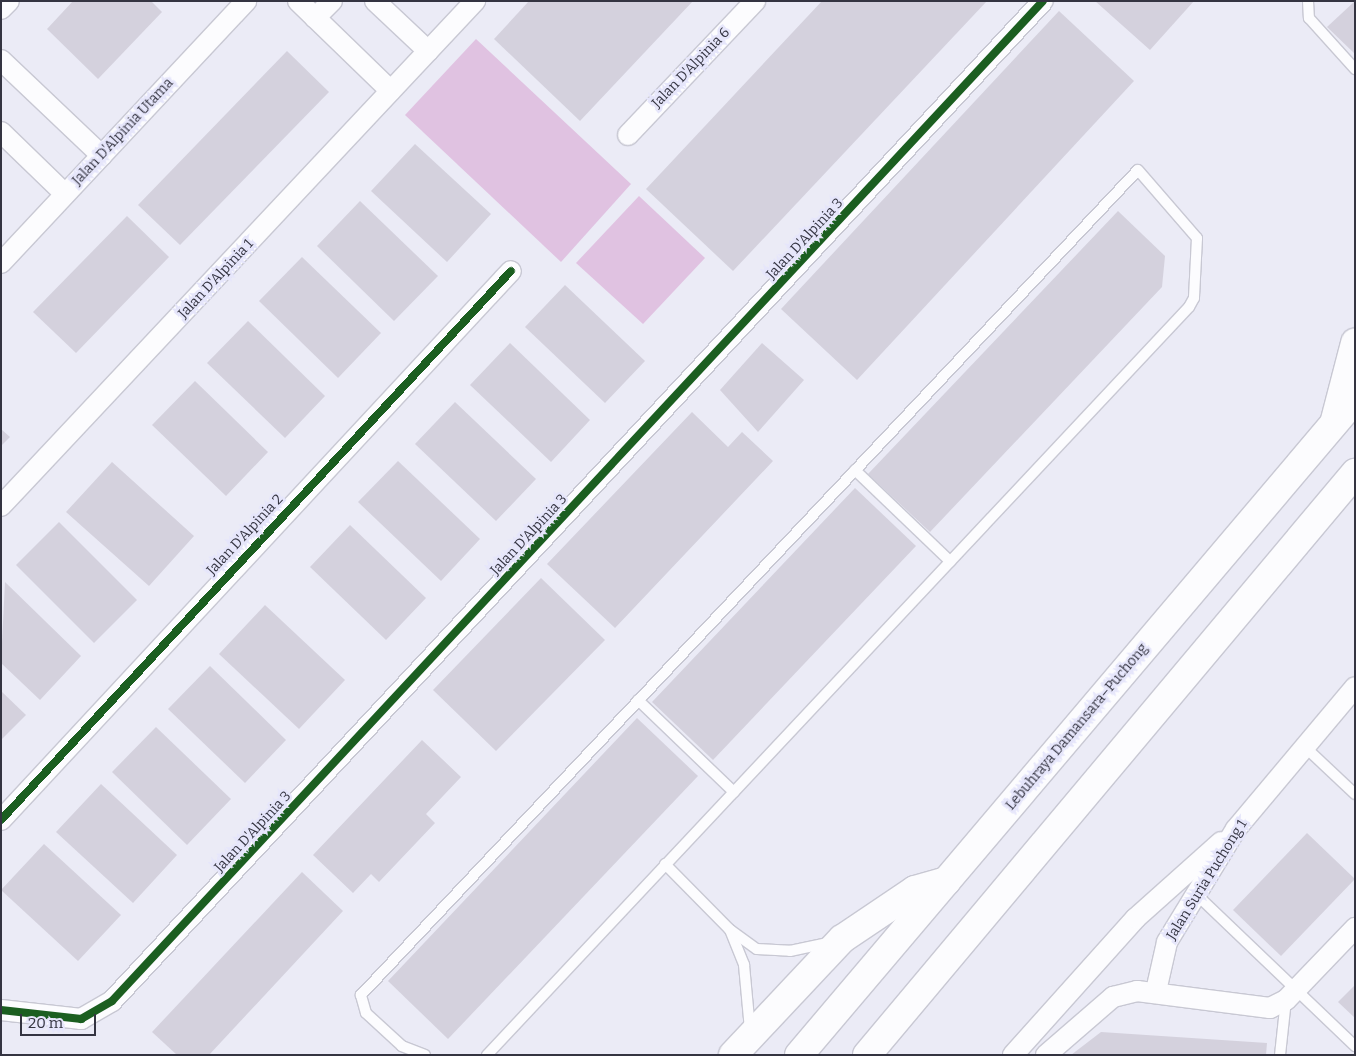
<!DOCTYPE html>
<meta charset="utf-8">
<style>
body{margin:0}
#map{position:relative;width:1356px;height:1056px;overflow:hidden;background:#ebebf6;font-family:Bitter,serif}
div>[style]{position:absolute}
.green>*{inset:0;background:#e0c2e1}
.building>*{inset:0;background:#d4d1dd}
.roads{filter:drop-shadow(1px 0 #c8c8d3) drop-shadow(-1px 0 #c8c8d3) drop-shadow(0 1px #c8c8d3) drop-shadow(0 -1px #c8c8d3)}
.lane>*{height:10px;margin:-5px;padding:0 5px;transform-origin:5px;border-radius:5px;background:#fcfcfe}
.street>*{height:20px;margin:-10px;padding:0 10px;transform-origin:10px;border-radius:10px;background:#fcfcfe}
.highway>*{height:28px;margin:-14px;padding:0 14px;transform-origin:14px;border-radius:14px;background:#fcfcfe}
.cycleway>*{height:8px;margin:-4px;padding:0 4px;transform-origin:4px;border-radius:4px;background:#1b5e20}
span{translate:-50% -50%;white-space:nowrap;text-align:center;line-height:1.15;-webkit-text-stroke:5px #e6e6fb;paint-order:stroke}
.street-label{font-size:14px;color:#343441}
.frame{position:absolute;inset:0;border:2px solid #343441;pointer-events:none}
.scale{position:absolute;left:20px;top:1014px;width:76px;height:22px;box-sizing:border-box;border:2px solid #343441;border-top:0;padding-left:6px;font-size:15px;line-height:18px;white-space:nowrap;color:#343441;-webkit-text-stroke:4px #e6e6fb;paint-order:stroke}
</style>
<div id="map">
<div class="green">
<i style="clip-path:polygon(476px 39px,631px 184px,561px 262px,405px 115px)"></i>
<i style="clip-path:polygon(639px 196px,705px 258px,643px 324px,576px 263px)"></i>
</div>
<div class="building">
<i style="clip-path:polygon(73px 1px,151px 1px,162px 12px,98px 79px,47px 29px)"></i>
<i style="clip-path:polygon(529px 1px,693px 1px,580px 121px,494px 39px)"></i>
<i style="clip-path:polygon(822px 1px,987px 1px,733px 271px,646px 189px)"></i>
<i style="clip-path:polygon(1095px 1px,1194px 1px,1150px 50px)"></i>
<i style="clip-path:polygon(1355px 1px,1355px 54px,1327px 27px)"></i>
<i style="clip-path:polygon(1059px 11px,1134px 81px,857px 380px,781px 309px)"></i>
<i style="clip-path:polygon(287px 51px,329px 92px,180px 245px,138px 205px)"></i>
<i style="clip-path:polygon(415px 144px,491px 214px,447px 262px,371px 191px)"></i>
<i style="clip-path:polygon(360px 201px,438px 276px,394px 321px,317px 246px)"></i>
<i style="clip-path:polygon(1118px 211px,1165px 256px,1162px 287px,930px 532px,868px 474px)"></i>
<i style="clip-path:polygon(127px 216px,169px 257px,76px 353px,33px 312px)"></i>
<i style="clip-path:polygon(302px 257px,381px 333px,338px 378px,259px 301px)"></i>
<i style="clip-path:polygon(565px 285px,645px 361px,605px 403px,525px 327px)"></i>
<i style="clip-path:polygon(248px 321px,325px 396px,285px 438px,207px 363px)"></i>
<i style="clip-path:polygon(510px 343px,590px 420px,551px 462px,470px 385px)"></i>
<i style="clip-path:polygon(762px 343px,804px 380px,758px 432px,720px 390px)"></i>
<i style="clip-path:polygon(195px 381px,268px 452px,226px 496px,152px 425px)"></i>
<i style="clip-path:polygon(455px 402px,536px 479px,496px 521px,415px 444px)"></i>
<i style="clip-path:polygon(692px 412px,728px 447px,742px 432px,773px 461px,615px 628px,547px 564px)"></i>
<i style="clip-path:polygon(1px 429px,10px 437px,1px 446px)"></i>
<i style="clip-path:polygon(398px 461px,480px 539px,441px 581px,358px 502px)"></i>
<i style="clip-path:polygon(112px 462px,194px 536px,149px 586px,66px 512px)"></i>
<i style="clip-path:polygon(855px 488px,916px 546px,713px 760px,652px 702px)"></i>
<i style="clip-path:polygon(59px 522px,137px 600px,94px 643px,16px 565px)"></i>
<i style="clip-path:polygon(350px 525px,426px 598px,386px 640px,310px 567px)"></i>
<i style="clip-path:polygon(541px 578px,605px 640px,496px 751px,433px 690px)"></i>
<i style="clip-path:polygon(5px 582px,81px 656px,40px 700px,1px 663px)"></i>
<i style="clip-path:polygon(265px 605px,345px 680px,299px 729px,219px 654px)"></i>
<i style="clip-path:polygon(210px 666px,286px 740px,245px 783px,168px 709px)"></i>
<i style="clip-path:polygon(1px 691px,26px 715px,1px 740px)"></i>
<i style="clip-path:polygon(637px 718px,698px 776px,448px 1039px,388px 981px)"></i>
<i style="clip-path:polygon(156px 727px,231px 799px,187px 845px,112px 772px)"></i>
<i style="clip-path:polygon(422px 740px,461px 777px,426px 814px,435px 823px,379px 882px,371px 874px,353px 893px,313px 855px)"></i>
<i style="clip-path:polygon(101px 784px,177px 855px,133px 903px,56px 832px)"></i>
<i style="clip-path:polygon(1307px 833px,1355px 879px,1281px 956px,1233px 910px)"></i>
<i style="clip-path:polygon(44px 844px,121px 915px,78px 961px,1px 890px)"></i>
<i style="clip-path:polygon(302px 872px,343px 911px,209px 1055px,177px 1055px,152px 1032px)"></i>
<i style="clip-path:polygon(1355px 985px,1355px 1018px,1338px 1002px)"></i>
<i style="clip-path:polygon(1101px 1032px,1267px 1043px,1266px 1055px,1071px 1055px)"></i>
</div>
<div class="roads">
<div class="lane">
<i style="left:1308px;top:1px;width:17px;rotate:87deg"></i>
<i style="left:1309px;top:18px;width:69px;rotate:48deg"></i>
<i style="left:855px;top:470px;width:132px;rotate:43.8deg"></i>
<i style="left:638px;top:700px;width:133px;rotate:43.8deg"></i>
<i style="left:1304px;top:746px;width:70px;rotate:43.3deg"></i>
<i style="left:665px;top:864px;width:91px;rotate:45.4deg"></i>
<i style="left:729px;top:929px;width:34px;rotate:36deg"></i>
<i style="left:757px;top:949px;width:33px;rotate:3deg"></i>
<i style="left:790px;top:951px;width:40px;rotate:-12deg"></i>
<i style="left:1197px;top:895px;width:219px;rotate:43.7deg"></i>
<i style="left:730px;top:930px;width:38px;rotate:68deg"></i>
<i style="left:744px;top:965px;width:65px;rotate:84.7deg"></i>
<i style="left:425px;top:1055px;width:25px;rotate:-159deg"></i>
<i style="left:402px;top:1046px;width:49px;rotate:-137.5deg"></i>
<i style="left:366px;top:1013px;width:19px;rotate:-106deg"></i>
<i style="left:361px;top:995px;width:1133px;rotate:-46.72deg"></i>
<i style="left:1138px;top:170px;width:90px;rotate:49.1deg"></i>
<i style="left:1197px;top:238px;width:60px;rotate:92.9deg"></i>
<i style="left:1194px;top:298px;width:10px;rotate:119deg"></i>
<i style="left:1189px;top:307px;width:1026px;rotate:133.18deg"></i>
<i style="left:1280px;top:1055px;width:55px;rotate:-83.8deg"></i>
</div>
<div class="street">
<i style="left:298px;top:1px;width:129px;rotate:44.1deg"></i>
<i style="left:375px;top:1px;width:73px;rotate:43.3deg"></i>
<i style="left:1px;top:9px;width:11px;rotate:-45deg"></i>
<i style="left:315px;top:18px;width:24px;rotate:-45deg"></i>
<i style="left:1px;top:60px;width:139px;rotate:43.5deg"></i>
<i style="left:1px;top:132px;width:89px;rotate:44.1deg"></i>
<i style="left:628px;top:135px;width:185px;rotate:-46.5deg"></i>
<i style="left:1px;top:263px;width:359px;rotate:-46.9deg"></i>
<i style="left:1px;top:506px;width:693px;rotate:-46.81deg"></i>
<i style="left:1px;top:820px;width:749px;rotate:-47.11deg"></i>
<i style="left:1156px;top:991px;width:50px;rotate:-77.3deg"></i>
<i style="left:1167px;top:942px;width:132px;rotate:-58.6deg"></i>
<i style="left:1236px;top:829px;width:185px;rotate:-50deg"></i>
<i style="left:1px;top:1010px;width:81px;rotate:6.4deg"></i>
<i style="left:81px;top:1019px;width:36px;rotate:-30deg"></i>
<i style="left:112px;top:1001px;width:1366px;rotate:-47.05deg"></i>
<i style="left:1013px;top:1055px;width:184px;rotate:-48.1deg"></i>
<i style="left:1136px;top:918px;width:114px;rotate:-41.8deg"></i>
<i style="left:1046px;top:1055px;width:89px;rotate:-40.9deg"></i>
<i style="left:1113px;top:997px;width:25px;rotate:-14deg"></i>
<i style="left:1137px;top:991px;width:134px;rotate:7.3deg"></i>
<i style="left:1270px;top:1008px;width:18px;rotate:-27deg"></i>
<i style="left:1286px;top:1000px;width:100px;rotate:-46.2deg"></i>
</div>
<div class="highway">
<i style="left:1335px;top:420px;width:80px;rotate:-75.4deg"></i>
<i style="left:733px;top:1055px;width:159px;rotate:-46.8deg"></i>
<i style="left:842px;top:939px;width:88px;rotate:-33.9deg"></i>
<i style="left:915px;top:890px;width:33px;rotate:-16deg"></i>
<i style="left:799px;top:1055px;width:860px;rotate:-49.72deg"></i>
<i style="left:867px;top:1055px;width:760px;rotate:-50.02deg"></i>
</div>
</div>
<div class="cycleway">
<i style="left:1px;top:820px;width:749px;rotate:-47.11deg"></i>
<i style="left:1px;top:1010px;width:81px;rotate:6.4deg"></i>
<i style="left:81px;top:1019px;width:36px;rotate:-30deg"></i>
<i style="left:112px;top:1001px;width:1366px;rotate:-47.05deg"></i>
</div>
<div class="street-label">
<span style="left:691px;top:68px;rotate:-46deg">Jalan D'Alpinia 6</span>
<span style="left:123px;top:132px;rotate:-47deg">Jalan D'Alpinia Utama</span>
<span style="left:805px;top:239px;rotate:-47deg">Jalan D'Alpinia 3</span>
<span style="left:216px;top:279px;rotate:-47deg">Jalan D'Alpinia 1</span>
<span style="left:245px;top:535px;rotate:-47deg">Jalan D'Alpinia 2</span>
<span style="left:529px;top:535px;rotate:-47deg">Jalan D'Alpinia 3</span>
<span style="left:1077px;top:727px;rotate:-50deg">Lebuhraya Damansara–Puchong</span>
<span style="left:253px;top:832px;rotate:-47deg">Jalan D'Alpinia 3</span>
<span style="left:1207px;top:880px;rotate:-58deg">Jalan Suria Puchong 1</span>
</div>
<div class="frame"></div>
<div class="scale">20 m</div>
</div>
